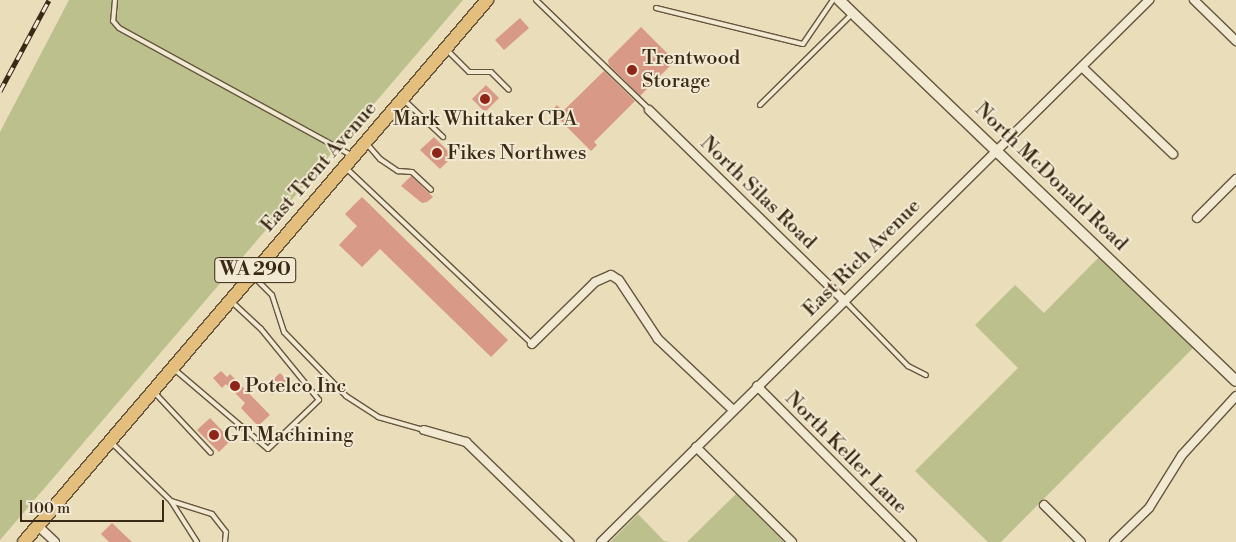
<!DOCTYPE html>
<style>
body{margin:0}
#map{position:relative;width:1236px;height:542px;overflow:hidden;background:#e9ddba;font-family:"Libre Bodoni",serif}
div>[style]{position:absolute}
.green>*{inset:0;background:#bbc08c}
.building>*{inset:0;background:#d89987}
.roads{filter:drop-shadow(1px 0 #66563e) drop-shadow(-1px 0 #66563e) drop-shadow(0 1px #66563e) drop-shadow(0 -1px #66563e)}
.service>*{height:4px;margin:-2px;padding:0 2px;transform-origin:2px;border-radius:2px;background:#f1e9d2}
.minor>*{height:8px;margin:-4px;padding:0 4px;transform-origin:4px;border-radius:4px;background:#f1e9d2}
.tertiary>*{height:10px;margin:-5px;padding:0 5px;transform-origin:5px;border-radius:5px;background:#f1e9d2}
.primary>*{height:12px;margin:-6px;padding:0 6px;transform-origin:6px;border-radius:6px;background:#e4be7d}
.rail>*{height:5px;margin-top:-2.5px;transform-origin:0;background:repeating-linear-gradient(90deg,#f1e9d2 0 9px,#3a2915 0 18px);box-sizing:border-box;border-block:1px solid #3a2915}
.dots>*{width:14px;height:14px;translate:-50% -50%;box-sizing:border-box;border:2px solid #f1e9d2;border-radius:50%}
span{translate:-50% -50%;white-space:nowrap;text-align:center;line-height:1.15;-webkit-text-stroke:4px #f1e9d2;paint-order:stroke}
.shield-label span{padding:1px 4px;background:#f1e9d2;border:1px solid;border-radius:4px;-webkit-text-stroke-width:0}
.shield-label{font-size:19px;color:#3a2915;font-weight:700}
.poi-label{font-size:20px;color:#3a2915}
.left{translate:0 -50%;text-align:left}
.street-label{font-size:20px;color:#3a2915}
.scale{position:absolute;left:20px;top:500px;width:144px;height:22px;box-sizing:border-box;border:2px solid #3a2915;border-top:0;padding-left:6px;font-size:15px;line-height:18px;white-space:nowrap;color:#3a2915;-webkit-text-stroke:4px #f1e9d2;paint-order:stroke}
</style>
<div id="map">
<div class="green">
<i style="clip-path:polygon(69px 0,463px 0,0 540px,0 132px)"></i>
<i style="clip-path:polygon(1101px 255px,1195px 346px,1001px 542px,988px 542px,915px 471px,1018px 368px,975px 325px,1015px 285px,1044px 313px)"></i>
<i style="clip-path:polygon(736px 494px,784px 542px,687px 542px)"></i>
<i style="clip-path:polygon(638px 514px,664px 541px,670px 542px,610px 542px)"></i>
</div>
<div class="building">
<i style="clip-path:polygon(520px 18px,529px 28px,504px 50px,495px 40px)"></i>
<i style="clip-path:polygon(641px 27px,675px 61px,640px 96px,609px 65px,608px 60px)"></i>
<i style="clip-path:polygon(604px 71px,635px 101px,594px 142px,597px 145px,591px 151px,551px 111px,557px 105px,563px 111px)"></i>
<i style="clip-path:polygon(486px 85px,499px 98px,485px 112px,472px 99px)"></i>
<i style="clip-path:polygon(434px 137px,453px 156px,440px 169px,420px 150px)"></i>
<i style="clip-path:polygon(411px 176px,433px 197px,427px 202px,422px 203px,401px 186px)"></i>
<i style="clip-path:polygon(362px 197px,508px 340px,491px 357px,380px 249px,362px 267px,339px 245px,357px 226px,345px 214px)"></i>
<i style="clip-path:polygon(221px 371px,227px 377px,230px 374px,270px 415px,258px 426px,241px 408px,245px 403px,226px 384px,222px 388px,213px 378px)"></i>
<i style="clip-path:polygon(280px 373px,287px 380px,272px 395px,265px 387px)"></i>
<i style="clip-path:polygon(210px 418px,231px 440px,219px 452px,197px 430px)"></i>
<i style="clip-path:polygon(112px 523px,132px 542px,109px 542px,101px 534px)"></i>
</div>
<div class="roads">
<div class="service">
<i style="left:115px;top:0;width:21px;rotate:95deg"></i>
<i style="left:113px;top:21px;width:9px;rotate:49deg"></i>
<i style="left:119px;top:28px;width:264px;rotate:28.7deg"></i>
<i style="left:536px;top:0;width:157px;rotate:44deg"></i>
<i style="left:656px;top:8px;width:151px;rotate:13.8deg"></i>
<i style="left:803px;top:44px;width:53px;rotate:-55.7deg"></i>
<i style="left:447px;top:50px;width:31px;rotate:45deg"></i>
<i style="left:469px;top:72px;width:22px"></i>
<i style="left:491px;top:72px;width:25px;rotate:45deg"></i>
<i style="left:404px;top:100px;width:54px;rotate:43.5deg"></i>
<i style="left:760px;top:105px;width:128px;rotate:-44.7deg"></i>
<i style="left:367px;top:144px;width:20px;rotate:49deg"></i>
<i style="left:380px;top:159px;width:22px;rotate:34deg"></i>
<i style="left:398px;top:171px;width:14px;rotate:4deg"></i>
<i style="left:412px;top:172px;width:26px;rotate:43deg"></i>
<i style="left:346px;top:168px;width:256px;rotate:43.4deg"></i>
<i style="left:253px;top:276px;width:27px;rotate:45deg"></i>
<i style="left:272px;top:295px;width:39px;rotate:72deg"></i>
<i style="left:284px;top:332px;width:89px;rotate:45.9deg"></i>
<i style="left:346px;top:396px;width:38px;rotate:33deg"></i>
<i style="left:378px;top:417px;width:48px;rotate:15.8deg"></i>
<i style="left:845px;top:301px;width:91px;rotate:45.9deg"></i>
<i style="left:908px;top:366px;width:20px;rotate:27deg"></i>
<i style="left:174px;top:369px;width:123px;rotate:40.4deg"></i>
<i style="left:268px;top:449px;width:71px;rotate:-43.9deg"></i>
<i style="left:319px;top:400px;width:92px;rotate:-129.2deg"></i>
<i style="left:261px;top:329px;width:40px;rotate:-137deg"></i>
<i style="left:154px;top:392px;width:83px;rotate:46.9deg"></i>
<i style="left:112px;top:443px;width:83px;rotate:44.5deg"></i>
<i style="left:171px;top:501px;width:49px;rotate:57.6deg"></i>
<i style="left:171px;top:501px;width:43px;rotate:17.6deg"></i>
<i style="left:212px;top:514px;width:23px;rotate:52deg"></i>
<i style="left:226px;top:532px;width:10px;rotate:96deg"></i>
</div>
<div class="minor">
<i style="left:1194px;top:0;width:59px;rotate:44.3deg"></i>
<i style="left:1082px;top:67px;width:126px;rotate:43.7deg"></i>
<i style="left:649px;top:110px;width:272px;rotate:44.3deg"></i>
<i style="left:1197px;top:218px;width:55px;rotate:-45deg"></i>
<i style="left:532px;top:344px;width:88px;rotate:-44.5deg"></i>
<i style="left:595px;top:282px;width:17px;rotate:-24deg"></i>
<i style="left:611px;top:275px;width:9px;rotate:32deg"></i>
<i style="left:619px;top:280px;width:71px;rotate:56.5deg"></i>
<i style="left:658px;top:339px;width:103px;rotate:43.4deg"></i>
<i style="left:757px;top:386px;width:220px;rotate:45.2deg"></i>
<i style="left:424px;top:430px;width:44px;rotate:15.9deg"></i>
<i style="left:466px;top:442px;width:144px;rotate:44.2deg"></i>
<i style="left:696px;top:447px;width:135px;rotate:44.7deg"></i>
<i style="left:1044px;top:505px;width:52px;rotate:45deg"></i>
<i style="left:38px;top:526px;width:23px;rotate:43deg"></i>
<i style="left:601px;top:542px;width:771px;rotate:-44.68deg"></i>
<i style="left:1114px;top:542px;width:49px;rotate:-44.2deg"></i>
<i style="left:1149px;top:508px;width:62px;rotate:-58.1deg"></i>
<i style="left:1182px;top:455px;width:80px;rotate:-47.5deg"></i>
</div>
<div class="tertiary">
<i style="left:839px;top:0;width:550px;rotate:43.82deg"></i>
</div>
<div class="primary">
<i style="left:24px;top:542px;width:713px;rotate:-49.49deg"></i>
</div>
</div>
<div class="rail">
<i style="left:0;top:91px;width:103px;rotate:-61.7deg"></i>
</div>
<div class="dots">
<i style="left:632px;top:70px;background:#8f2418"></i>
<i style="left:485px;top:99px;background:#8f2418"></i>
<i style="left:437px;top:153px;background:#8f2418"></i>
<i style="left:235px;top:386px;background:#8f2418"></i>
<i style="left:214px;top:435px;background:#8f2418"></i>
</div>
<div class="shield-label">
<span style="left:255px;top:270px">WA 290</span>
</div>
<div class="poi-label">
<span class="left" style="left:642px;top:70px">Trentwood<br>Storage</span>
<span style="left:485px;top:119px">Mark Whittaker CPA</span>
<span class="left" style="left:447px;top:153px">Fikes Northwes</span>
<span class="left" style="left:245px;top:386px">Potelco Inc</span>
<span class="left" style="left:224px;top:435px">GT Machining</span>
</div>
<div class="street-label">
<span style="left:319px;top:167px;rotate:-49deg">East Trent Avenue</span>
<span style="left:1051px;top:177px;rotate:44deg">North McDonald Road</span>
<span style="left:758px;top:193px;rotate:44deg">North Silas Road</span>
<span style="left:862px;top:258px;rotate:-45deg">East Rich Avenue</span>
<span style="left:846px;top:453px;rotate:45deg">North Keller Lane</span>
</div>
<div class="scale">100 m</div>
</div>
